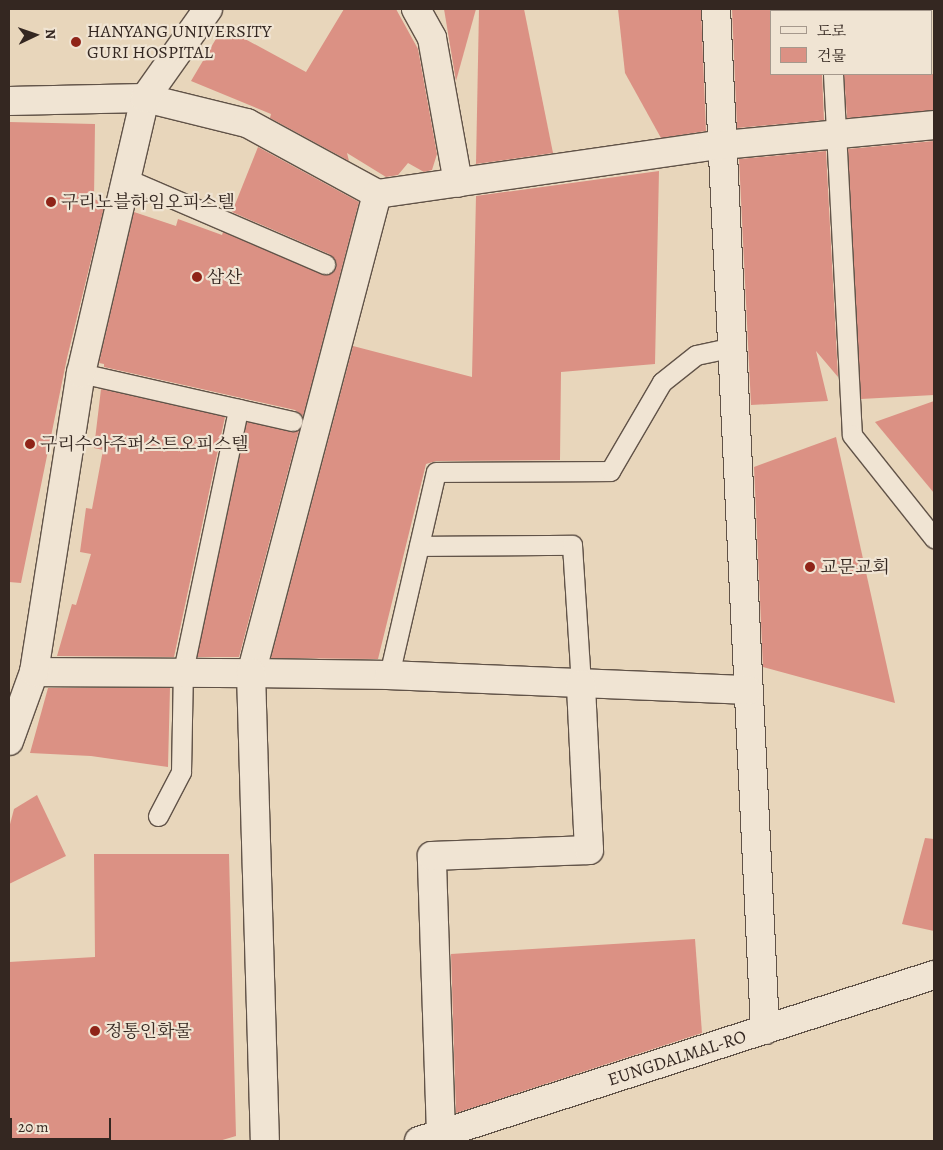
<!DOCTYPE html>
<meta charset="utf-8">
<style>
body{margin:0}
#map{position:relative;width:943px;height:1150px;overflow:hidden;background:#e8d6bb;font-family:Alegreya,"Noto Serif KR",serif}
div>[style]{position:absolute}
.building>*{inset:0;background:#db9184}
.roads{filter:drop-shadow(1px 0 #615348) drop-shadow(-1px 0 #615348) drop-shadow(0 1px #615348) drop-shadow(0 -1px #615348)}
.lane>*{height:19px;margin:-9.5px;padding:0 9.5px;transform-origin:9.5px;border-radius:9.5px;background:#f0e4d3}
.street>*{height:28px;margin:-14px;padding:0 14px;transform-origin:14px;border-radius:14px;background:#f0e4d3}
.secondary>*{height:28px;margin:-14px;padding:0 14px;transform-origin:14px;border-radius:14px;background:#f0e4d3}
.dots>*{width:14px;height:14px;translate:-50% -50%;box-sizing:border-box;border:2px solid #f0e4d3;border-radius:50%}
span{translate:-50% -50%;white-space:nowrap;text-align:center;line-height:1.15;-webkit-text-stroke:4.5px #f0e4d3;paint-order:stroke}
.poi-label{font-size:18px;color:#342721}
.left{translate:0 -50%;text-align:left}
.street-label{font-size:18px;color:#342721}
.frame{position:absolute;inset:0;border:10px solid #342721;pointer-events:none}
.legend{position:absolute;left:770px;top:10px;width:162px;height:65px;box-sizing:border-box;background:#f0e4d3;border:1px solid #a5988c;margin:0;padding:6px 9px;list-style:none;font-size:15px;color:#342721}
.legend li{display:flex;align-items:center;gap:10px;height:25px}
.legend b{width:25px;border:1px solid #a5988c}
.north{position:absolute;left:10px;top:10px;width:50px;height:50px;-webkit-text-stroke:4px #f0e4d3;paint-order:stroke;rotate:87deg;font-size:14px;font-weight:700;line-height:20px;text-align:center;color:#342721}
.north::after{content:'';display:block;margin:auto;width:18px;height:22px;background:#342721;clip-path:polygon(50% 0,100% 100%,50% 72%,0 100%)}
.scale{position:absolute;left:10px;top:1118px;width:101px;height:22px;box-sizing:border-box;border:2px solid #342721;border-top:0;padding-left:6px;font-size:15px;line-height:18px;white-space:nowrap;color:#342721;-webkit-text-stroke:4px #f0e4d3;paint-order:stroke}
</style>
<div id="map">
<div class="building">
<i style="clip-path:polygon(344px 9px,396px 9px,418px 49px,437px 154px,432px 170px,424px 172px,408px 163px,398px 175px,386px 177px,347px 153px,349px 161px,270px 118px,271px 114px,191px 81px,223px 27px,306px 72px)"></i>
<i style="clip-path:polygon(444px 9px,476px 9px,456px 81px)"></i>
<i style="clip-path:polygon(479px 9px,524px 9px,553px 153px,476px 164px)"></i>
<i style="clip-path:polygon(618px 9px,701px 9px,706px 131px,661px 138px,625px 73px)"></i>
<i style="clip-path:polygon(732px 9px,772px 9px,772px 74px,822px 74px,824px 120px,737px 128px)"></i>
<i style="clip-path:polygon(844px 74px,934px 74px,934px 110px,847px 118px)"></i>
<i style="clip-path:polygon(9px 122px,95px 124px,94px 199px,105px 203px,67px 358px,21px 583px,9px 582px)"></i>
<i style="clip-path:polygon(934px 141px,934px 395px,861px 399px,848px 149px)"></i>
<i style="clip-path:polygon(258px 147px,359px 202px,303px 416px,295px 410px,104px 367px,104px 364px,99px 363px,134px 212px,176px 226px,178px 219px,222px 235px,223px 232px,321px 274px,327px 275px,335px 269px,336px 262px,329px 254px,232px 212px)"></i>
<i style="clip-path:polygon(826px 151px,838px 377px,816px 351px,828px 401px,751px 405px,739px 159px)"></i>
<i style="clip-path:polygon(659px 171px,655px 364px,561px 372px,560px 460px,436px 461px,426px 464px,378px 659px,271px 658px,353px 346px,472px 377px,476px 196px)"></i>
<i style="clip-path:polygon(101px 389px,225px 417px,174px 657px,57px 656px,72px 604px,76px 605px,91px 554px,80px 552px,86px 508px,92px 509px,103px 450px,94px 448px)"></i>
<i style="clip-path:polygon(934px 401px,934px 493px,875px 422px)"></i>
<i style="clip-path:polygon(247px 422px,291px 432px,299px 430px,239px 657px,197px 657px)"></i>
<i style="clip-path:polygon(836px 437px,895px 703px,763px 667px,754px 467px)"></i>
<i style="clip-path:polygon(48px 688px,170px 688px,168px 767px,91px 756px,30px 753px)"></i>
<i style="clip-path:polygon(37px 795px,66px 856px,9px 884px,9px 828px,14px 809px)"></i>
<i style="clip-path:polygon(925px 838px,934px 839px,934px 931px,902px 924px)"></i>
<i style="clip-path:polygon(94px 854px,229px 854px,236px 1136px,219px 1141px,9px 1141px,9px 962px,95px 957px)"></i>
<i style="clip-path:polygon(695px 939px,702px 1033px,456px 1113px,451px 954px)"></i>
</div>
<div class="roads">
<div class="lane">
<i style="left:830px;top:9px;width:2px;rotate:90deg"></i>
<i style="left:833px;top:74px;width:361px;rotate:87deg"></i>
<i style="left:852px;top:435px;width:132px;rotate:51.5deg"></i>
<i style="left:125px;top:178px;width:218px;rotate:23.3deg"></i>
<i style="left:81px;top:373px;width:217px;rotate:12.8deg"></i>
<i style="left:419px;top:546px;width:153px;rotate:-0.4deg"></i>
<i style="left:572px;top:545px;width:139px;rotate:86.3deg"></i>
<i style="left:389px;top:675px;width:208px;rotate:-77deg"></i>
<i style="left:436px;top:472px;width:174px;rotate:-0.3deg"></i>
<i style="left:610px;top:471px;width:103px;rotate:-59.7deg"></i>
<i style="left:662px;top:382px;width:43px;rotate:-38.5deg"></i>
<i style="left:696px;top:355px;width:38px;rotate:-12deg"></i>
<i style="left:158px;top:816px;width:50px;rotate:-62.4deg"></i>
<i style="left:181px;top:772px;width:101px;rotate:-88.9deg"></i>
<i style="left:183px;top:671px;width:268px;rotate:-78.1deg"></i>
</div>
<div class="street">
<i style="left:416px;top:9px;width:33px;rotate:61deg"></i>
<i style="left:432px;top:38px;width:147px;rotate:79.8deg"></i>
<i style="left:716px;top:9px;width:1022px;rotate:87.25deg"></i>
<i style="left:9px;top:101px;width:136px;rotate:-1.3deg"></i>
<i style="left:145px;top:98px;width:105px;rotate:13.8deg"></i>
<i style="left:247px;top:123px;width:148px;rotate:28.6deg"></i>
<i style="left:377px;top:194px;width:338px;rotate:-8.2deg"></i>
<i style="left:712px;top:146px;width:223px;rotate:-5.4deg"></i>
<i style="left:377px;top:194px;width:495px;rotate:104.7deg"></i>
<i style="left:251px;top:673px;width:138px;rotate:0.8deg"></i>
<i style="left:389px;top:675px;width:359px;rotate:2.4deg"></i>
<i style="left:34px;top:672px;width:217px;rotate:0.3deg"></i>
<i style="left:251px;top:673px;width:468px;rotate:88.3deg"></i>
<i style="left:9px;top:741px;width:73px;rotate:-70.1deg"></i>
<i style="left:34px;top:672px;width:303px;rotate:-81.1deg"></i>
<i style="left:81px;top:373px;width:282px;rotate:-76.9deg"></i>
<i style="left:145px;top:98px;width:109px;rotate:-54.7deg"></i>
<i style="left:441px;top:1134px;width:278px;rotate:-91.9deg"></i>
<i style="left:432px;top:856px;width:157px;rotate:-2.2deg"></i>
<i style="left:589px;top:850px;width:166px;rotate:-92.8deg"></i>
</div>
<div class="secondary">
<i style="left:419px;top:1141px;width:541px;rotate:-17.87deg"></i>
</div>
</div>
<div class="dots">
<i style="left:76px;top:42px;background:#8f2418"></i>
<i style="left:51px;top:202px;background:#8f2418"></i>
<i style="left:197px;top:277px;background:#8f2418"></i>
<i style="left:30px;top:444px;background:#8f2418"></i>
<i style="left:810px;top:567px;background:#8f2418"></i>
<i style="left:95px;top:1031px;background:#8f2418"></i>
</div>
<div class="poi-label">
<span class="left" style="left:87px;top:42px">HANYANG UNIVERSITY<br>GURI HOSPITAL</span>
<span class="left" style="left:61px;top:202px">구리노블하임오피스텔</span>
<span class="left" style="left:207px;top:277px">삼산</span>
<span class="left" style="left:40px;top:444px">구리수아주퍼스트오피스텔</span>
<span class="left" style="left:820px;top:567px">교문교회</span>
<span class="left" style="left:105px;top:1031px">정통인화물</span>
</div>
<div class="street-label">
<span style="left:677px;top:1058px;rotate:-18deg">EUNGDALMAL-RO</span>
</div>
<div class="frame"></div>
<ul class="legend">
<li><b style="height:6px;background:#f0e4d3"></b>도로</li>
<li><b style="height:14px;background:#db9184"></b>건물</li>
</ul>
<div class="north">N</div>
<div class="scale">20 m</div>
</div>
